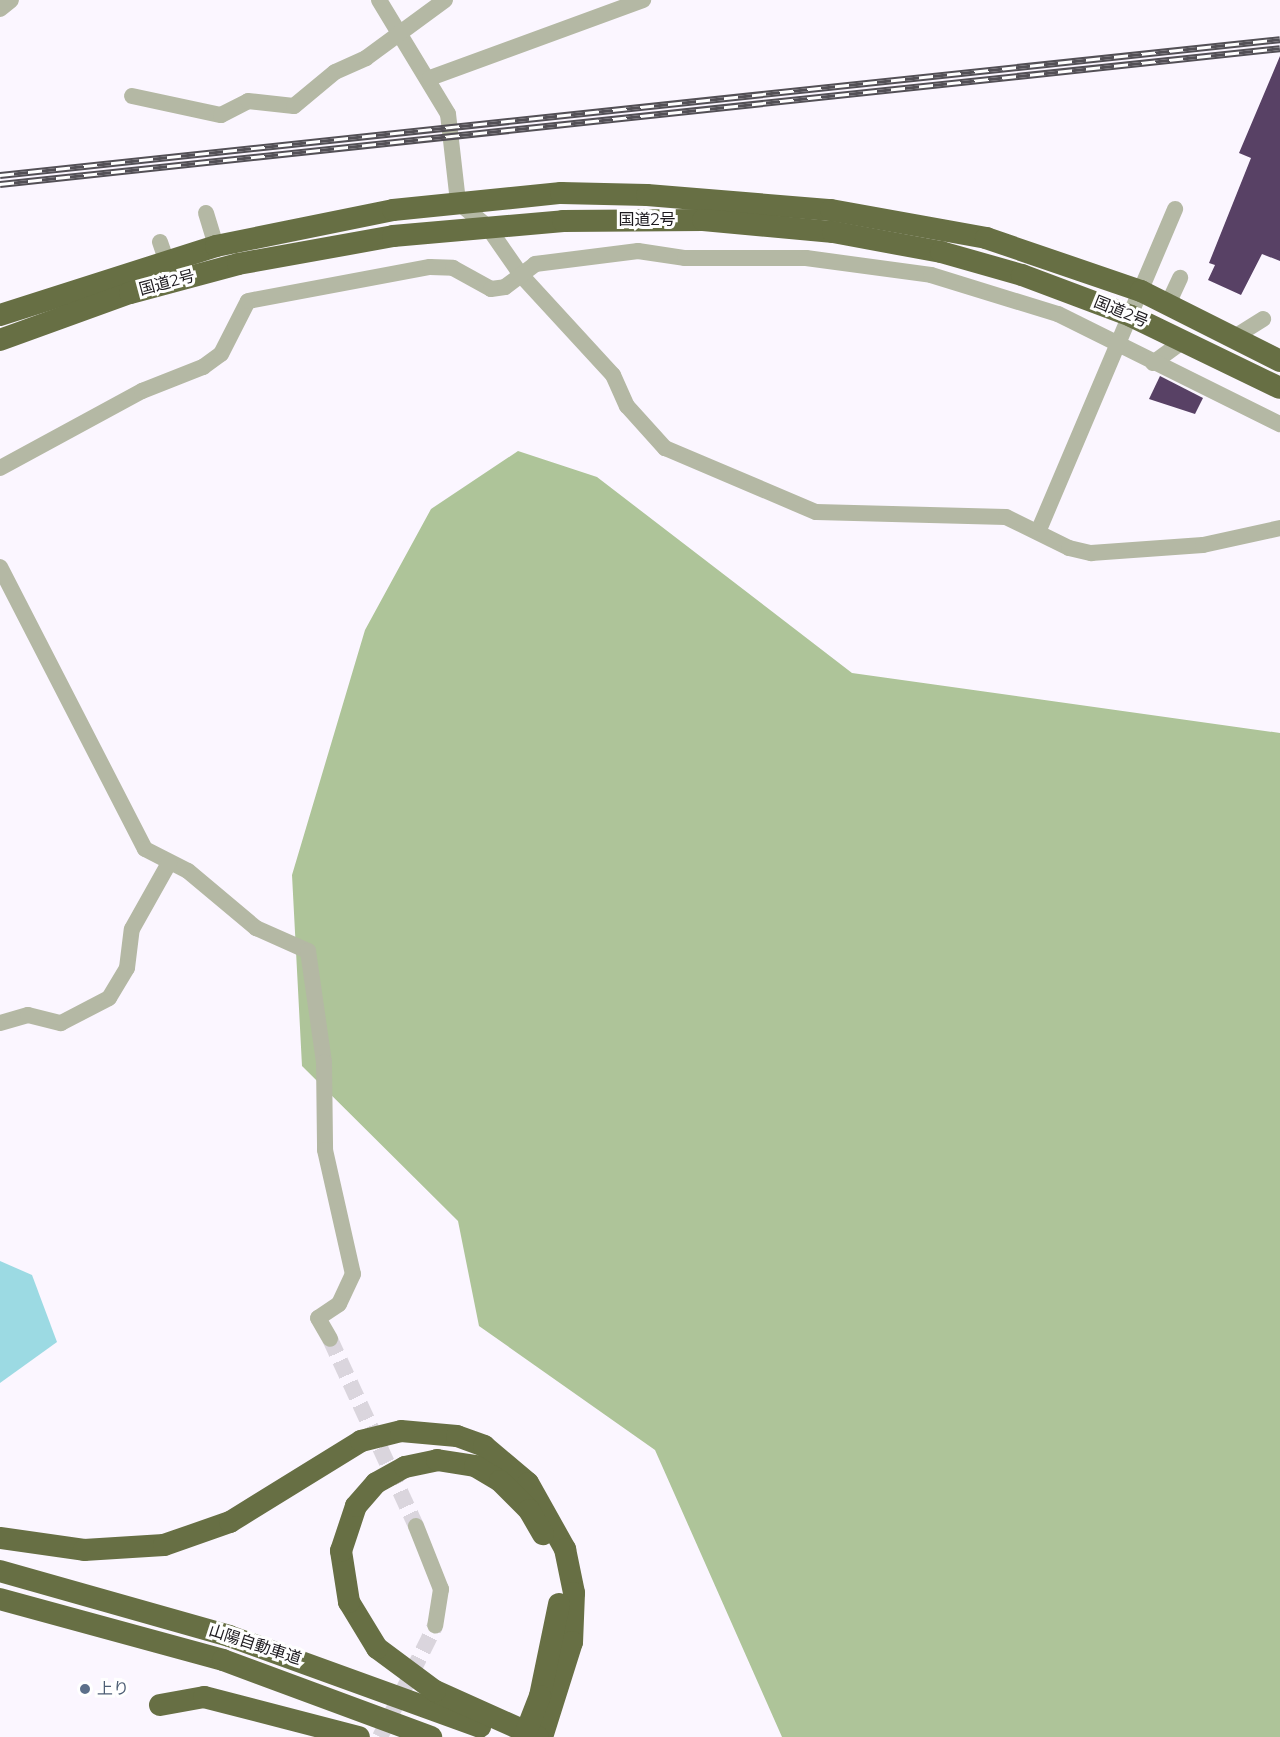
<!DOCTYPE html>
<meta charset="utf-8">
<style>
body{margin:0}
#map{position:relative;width:1280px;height:1737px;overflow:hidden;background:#fbf6ff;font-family:Montserrat,"Noto Sans JP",sans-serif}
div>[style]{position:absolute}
.forest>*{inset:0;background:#aec499}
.water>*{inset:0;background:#9cdae3}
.building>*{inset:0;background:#584165}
.minor-tunnel>*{height:16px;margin-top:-8px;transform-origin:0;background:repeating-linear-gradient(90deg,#dad5dd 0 16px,transparent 0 24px)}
.minor>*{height:16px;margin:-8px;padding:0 8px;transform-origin:8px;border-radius:8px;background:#b4b8a4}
.highway>*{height:22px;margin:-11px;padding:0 11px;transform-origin:11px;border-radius:11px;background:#676f44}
.rail>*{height:7px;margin-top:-3.5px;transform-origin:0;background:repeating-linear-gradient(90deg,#fff 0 14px,#535056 0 28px);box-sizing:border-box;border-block:2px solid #535056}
.highway-bridge>*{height:22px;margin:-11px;padding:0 11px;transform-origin:11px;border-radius:11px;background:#676f44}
.dots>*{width:16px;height:16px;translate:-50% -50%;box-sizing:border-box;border:3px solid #fff;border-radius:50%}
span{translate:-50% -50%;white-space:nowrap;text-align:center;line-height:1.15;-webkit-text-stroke:6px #fff;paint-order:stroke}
.street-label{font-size:16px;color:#1c191e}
.service-label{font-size:16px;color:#4e5e75}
.left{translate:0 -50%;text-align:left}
</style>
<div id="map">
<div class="forest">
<i style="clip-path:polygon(518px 451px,597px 477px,852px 673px,1280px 733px,1280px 1737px,782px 1737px,655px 1450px,479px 1326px,458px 1221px,302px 1066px,292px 875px,365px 630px,431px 509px)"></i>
</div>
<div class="water">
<i style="clip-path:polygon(0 1261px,32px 1275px,57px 1342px,0 1383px)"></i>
</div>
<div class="building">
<i style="clip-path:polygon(1280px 56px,1280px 261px,1262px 254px,1241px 295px,1208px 280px,1215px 265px,1209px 263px,1251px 158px,1239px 153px)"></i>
<i style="clip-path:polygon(1160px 376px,1203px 398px,1195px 414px,1149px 399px)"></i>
</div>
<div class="minor-tunnel">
<i style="left:330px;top:1339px;width:206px;rotate:65.3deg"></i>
<i style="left:380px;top:1737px;width:124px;rotate:-63.6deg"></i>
</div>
<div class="minor">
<i style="left:379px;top:0;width:133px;rotate:58.8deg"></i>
<i style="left:448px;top:114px;width:89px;rotate:83.5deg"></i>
<i style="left:458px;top:202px;width:38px;rotate:40deg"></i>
<i style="left:487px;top:226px;width:60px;rotate:55.2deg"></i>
<i style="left:521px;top:275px;width:136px;rotate:47.4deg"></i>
<i style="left:613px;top:375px;width:34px;rotate:66deg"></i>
<i style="left:627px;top:406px;width:57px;rotate:47.9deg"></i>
<i style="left:665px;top:448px;width:164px;rotate:23deg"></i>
<i style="left:816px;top:512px;width:190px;rotate:1.5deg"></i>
<i style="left:1006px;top:517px;width:70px;rotate:26.2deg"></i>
<i style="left:1069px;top:548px;width:23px;rotate:13deg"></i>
<i style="left:1091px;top:553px;width:112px;rotate:-4.1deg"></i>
<i style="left:1203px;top:545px;width:79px;rotate:-12.4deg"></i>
<i style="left:0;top:9px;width:14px;rotate:-39deg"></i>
<i style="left:430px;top:78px;width:227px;rotate:-20.1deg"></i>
<i style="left:132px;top:96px;width:91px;rotate:12.1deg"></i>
<i style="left:221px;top:115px;width:30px;rotate:-27deg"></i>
<i style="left:248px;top:101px;width:46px;rotate:6.2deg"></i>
<i style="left:294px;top:106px;width:53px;rotate:-39.7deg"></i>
<i style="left:335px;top:72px;width:34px;rotate:-24deg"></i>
<i style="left:366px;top:58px;width:98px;rotate:-36.3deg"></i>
<i style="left:206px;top:213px;width:34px;rotate:73deg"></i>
<i style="left:160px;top:242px;width:18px;rotate:71deg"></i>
<i style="left:1168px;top:304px;width:29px;rotate:-65deg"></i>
<i style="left:1236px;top:336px;width:32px;rotate:-32deg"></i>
<i style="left:1153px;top:363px;width:39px;rotate:-36deg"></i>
<i style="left:0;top:468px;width:162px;rotate:-28.5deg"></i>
<i style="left:142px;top:391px;width:66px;rotate:-21.5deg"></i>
<i style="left:203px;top:367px;width:22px;rotate:-36deg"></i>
<i style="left:221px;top:354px;width:59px;rotate:-63deg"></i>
<i style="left:248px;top:301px;width:185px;rotate:-10.6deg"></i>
<i style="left:430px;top:267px;width:23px;rotate:2deg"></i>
<i style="left:453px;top:268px;width:43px;rotate:28.9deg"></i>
<i style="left:491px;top:289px;width:14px;rotate:-8deg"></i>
<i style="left:505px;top:287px;width:38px;rotate:-37deg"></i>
<i style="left:535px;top:264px;width:104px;rotate:-7.2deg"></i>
<i style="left:638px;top:251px;width:48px;rotate:8.5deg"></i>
<i style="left:685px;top:258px;width:121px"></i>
<i style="left:806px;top:258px;width:126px;rotate:7.7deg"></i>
<i style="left:931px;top:275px;width:133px;rotate:17.1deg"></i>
<i style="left:1058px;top:314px;width:248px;rotate:26.4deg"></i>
<i style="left:1038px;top:532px;width:351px;rotate:-67deg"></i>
<i style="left:0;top:567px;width:317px;rotate:62.8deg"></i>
<i style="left:145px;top:849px;width:48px;rotate:27.1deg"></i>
<i style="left:188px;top:871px;width:89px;rotate:40deg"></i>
<i style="left:256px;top:928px;width:57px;rotate:23.9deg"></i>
<i style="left:308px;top:951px;width:112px;rotate:81.8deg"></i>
<i style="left:324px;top:1062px;width:88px;rotate:89.3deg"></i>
<i style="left:325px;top:1150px;width:127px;rotate:77.3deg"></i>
<i style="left:353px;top:1274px;width:33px;rotate:115deg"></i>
<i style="left:339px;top:1304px;width:25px;rotate:146deg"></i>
<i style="left:318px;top:1318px;width:24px;rotate:60deg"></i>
<i style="left:0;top:1023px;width:29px;rotate:-16deg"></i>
<i style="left:28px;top:1015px;width:34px;rotate:14deg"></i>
<i style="left:61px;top:1023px;width:54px;rotate:-27.5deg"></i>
<i style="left:109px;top:998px;width:35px;rotate:-59deg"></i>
<i style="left:127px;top:968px;width:39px;rotate:-83deg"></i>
<i style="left:132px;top:929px;width:76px;rotate:-60.7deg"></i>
<i style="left:416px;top:1526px;width:68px;rotate:68.4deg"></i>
<i style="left:441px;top:1589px;width:37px;rotate:99deg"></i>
</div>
<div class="highway">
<i style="left:0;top:315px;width:227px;rotate:-17.7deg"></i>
<i style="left:216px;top:246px;width:181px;rotate:-11.5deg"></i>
<i style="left:393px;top:210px;width:169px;rotate:-5.8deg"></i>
<i style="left:561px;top:193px;width:86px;rotate:1.3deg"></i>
<i style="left:647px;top:195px;width:185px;rotate:4.7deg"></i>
<i style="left:831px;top:210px;width:158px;rotate:10.2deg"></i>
<i style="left:986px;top:238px;width:164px;rotate:18.9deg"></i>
<i style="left:1141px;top:291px;width:156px;rotate:26.7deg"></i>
<i style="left:0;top:340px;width:138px;rotate:-19.9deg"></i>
<i style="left:130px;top:293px;width:112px;rotate:-15deg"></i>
<i style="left:238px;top:264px;width:158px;rotate:-10.2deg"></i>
<i style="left:393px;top:236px;width:171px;rotate:-5deg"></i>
<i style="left:563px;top:221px;width:140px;rotate:-0.4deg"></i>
<i style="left:703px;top:220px;width:131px;rotate:5.3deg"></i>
<i style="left:833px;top:232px;width:110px;rotate:10.5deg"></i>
<i style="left:941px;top:252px;width:84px;rotate:15.9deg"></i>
<i style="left:1022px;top:275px;width:116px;rotate:20.6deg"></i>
<i style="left:1131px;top:316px;width:165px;rotate:25.8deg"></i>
<i style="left:0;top:1538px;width:85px;rotate:8.1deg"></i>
<i style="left:84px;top:1550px;width:80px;rotate:-3.6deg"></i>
<i style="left:164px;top:1545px;width:70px;rotate:-19.2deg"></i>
<i style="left:230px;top:1522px;width:154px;rotate:-31.7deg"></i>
<i style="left:361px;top:1441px;width:41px;rotate:-14deg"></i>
<i style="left:401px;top:1431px;width:56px;rotate:5.1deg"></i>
<i style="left:457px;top:1436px;width:29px;rotate:20deg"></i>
<i style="left:484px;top:1446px;width:57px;rotate:40.1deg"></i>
<i style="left:528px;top:1483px;width:76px;rotate:60.7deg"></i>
<i style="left:565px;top:1549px;width:45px;rotate:78.4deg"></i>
<i style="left:574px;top:1593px;width:49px;rotate:92.3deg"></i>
<i style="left:572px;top:1642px;width:100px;rotate:107.5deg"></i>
<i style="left:0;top:1571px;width:238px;rotate:15.8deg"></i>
<i style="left:229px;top:1636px;width:267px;rotate:19.9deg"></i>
<i style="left:0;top:1599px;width:231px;rotate:15.3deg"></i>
<i style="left:223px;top:1660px;width:222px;rotate:20.3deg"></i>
<i style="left:540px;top:1696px;width:94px;rotate:-78.3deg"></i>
<i style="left:160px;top:1705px;width:45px;rotate:-10.3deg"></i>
<i style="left:204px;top:1697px;width:160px;rotate:14.5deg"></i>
<i style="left:538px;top:1737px;width:113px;rotate:-155.9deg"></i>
<i style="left:435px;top:1691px;width:72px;rotate:-143.4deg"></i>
<i style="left:377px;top:1648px;width:54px;rotate:-121.3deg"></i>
<i style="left:349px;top:1602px;width:52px;rotate:-98.9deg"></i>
<i style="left:341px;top:1551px;width:47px;rotate:-71.6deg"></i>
<i style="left:356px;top:1506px;width:30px;rotate:-49deg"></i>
<i style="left:376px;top:1483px;width:33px;rotate:-29deg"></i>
<i style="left:405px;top:1467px;width:33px;rotate:-12deg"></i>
<i style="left:437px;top:1460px;width:38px;rotate:9deg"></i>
<i style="left:475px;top:1466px;width:29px;rotate:31deg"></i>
<i style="left:500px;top:1481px;width:41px;rotate:45deg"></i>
<i style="left:529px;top:1510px;width:28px;rotate:60deg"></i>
</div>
<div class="rail">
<i style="left:0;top:175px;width:1287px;rotate:-6.06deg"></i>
<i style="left:0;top:184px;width:1287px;rotate:-6.06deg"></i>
</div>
<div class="highway-bridge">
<i style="left:524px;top:1737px;width:44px;rotate:-68.7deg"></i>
</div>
<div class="dots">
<i style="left:85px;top:1689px;background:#5c6f8a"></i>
</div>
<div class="street-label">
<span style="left:647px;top:220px">国道2号</span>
<span style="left:167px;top:283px;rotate:-15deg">国道2号</span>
<span style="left:1121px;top:312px;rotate:22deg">国道2号</span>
<span style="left:255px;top:1645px;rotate:18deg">山陽自動車道</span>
</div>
<div class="service-label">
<span class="left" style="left:97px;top:1689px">上り</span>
</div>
</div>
